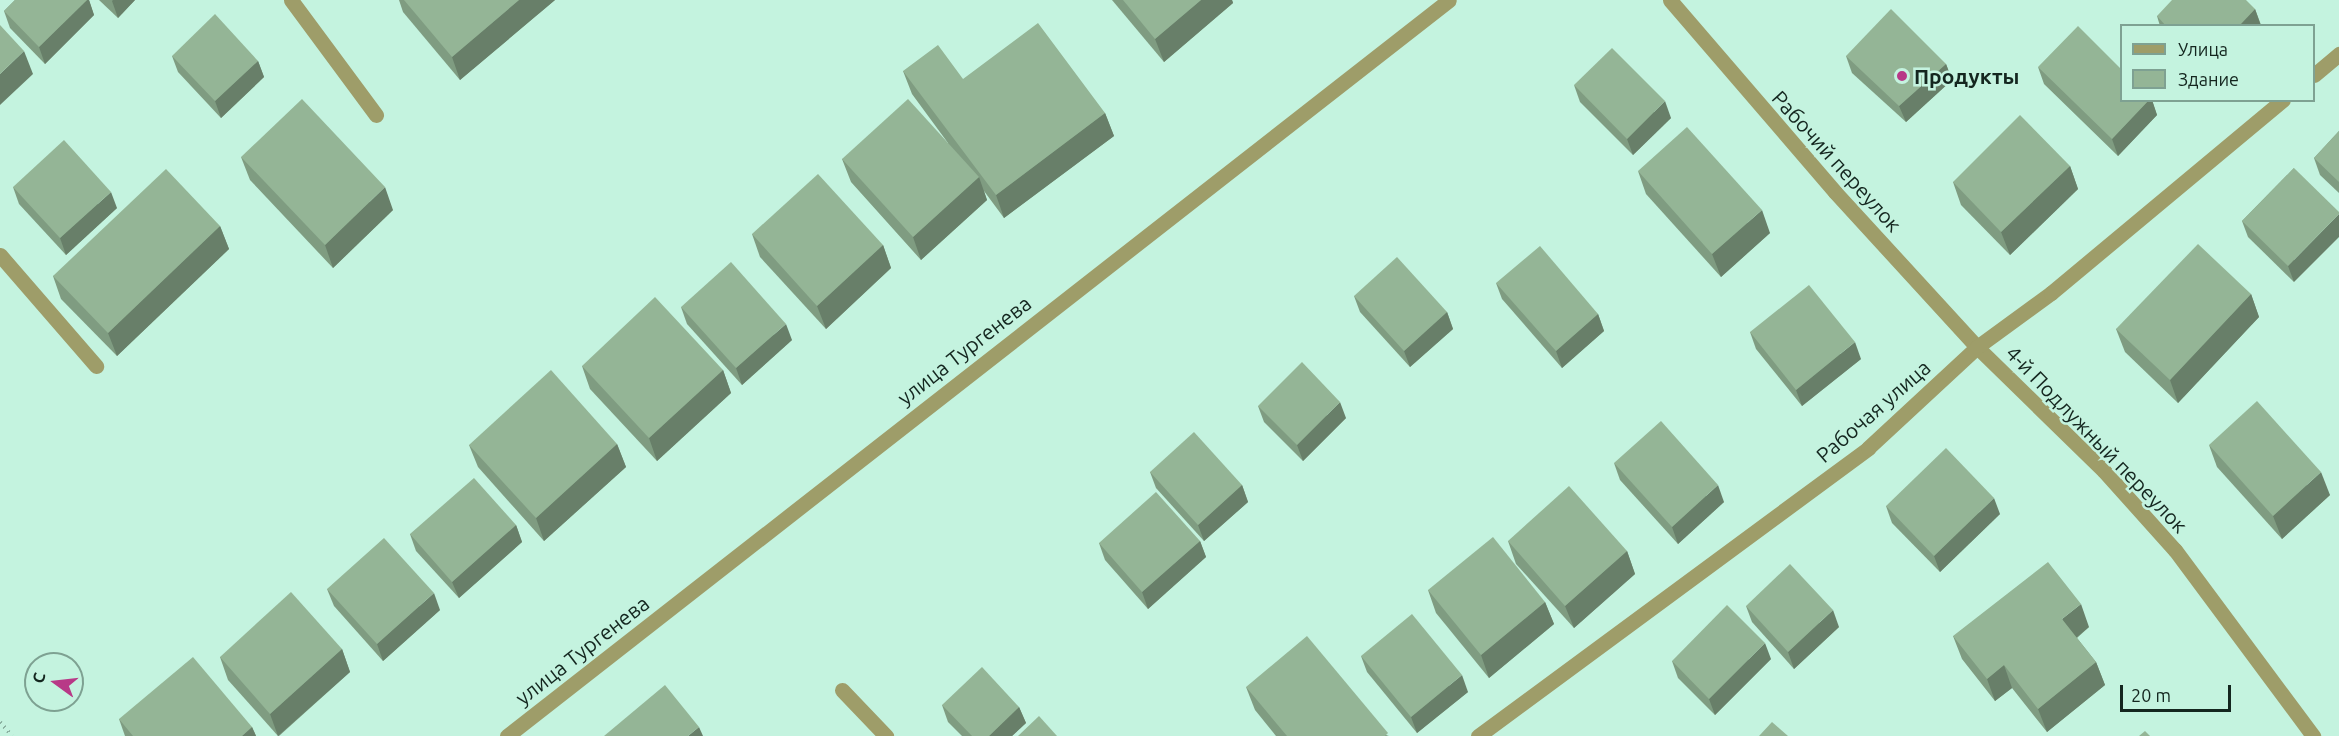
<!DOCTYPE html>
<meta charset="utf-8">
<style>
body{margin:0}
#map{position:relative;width:2339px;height:736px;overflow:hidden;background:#c4f3df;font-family:Ubuntu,sans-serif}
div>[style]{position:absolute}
.path>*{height:4px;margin-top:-2px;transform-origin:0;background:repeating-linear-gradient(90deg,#8bb1a1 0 1.5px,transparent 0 6px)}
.minor>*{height:15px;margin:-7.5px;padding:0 7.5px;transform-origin:7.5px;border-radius:7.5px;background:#9e9d69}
.tertiary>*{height:15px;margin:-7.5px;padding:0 7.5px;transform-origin:7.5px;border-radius:7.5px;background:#9e9d69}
.wall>*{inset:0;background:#7f9c81}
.shaded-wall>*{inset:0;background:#687f69}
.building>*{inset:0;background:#94b596}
.dots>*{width:16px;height:16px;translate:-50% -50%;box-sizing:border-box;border:3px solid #c4f3df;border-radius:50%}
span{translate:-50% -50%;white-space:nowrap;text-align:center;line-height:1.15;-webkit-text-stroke:5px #c4f3df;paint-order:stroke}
.poi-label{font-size:21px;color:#14261f;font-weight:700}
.left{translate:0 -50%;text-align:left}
.street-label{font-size:21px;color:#14261f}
.legend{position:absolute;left:2120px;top:24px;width:195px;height:78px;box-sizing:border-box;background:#c4f3df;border:2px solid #7ea192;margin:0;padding:8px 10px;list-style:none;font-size:18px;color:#14261f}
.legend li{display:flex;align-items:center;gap:12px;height:30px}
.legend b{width:30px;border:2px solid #7ea192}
.north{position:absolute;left:24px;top:652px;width:60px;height:60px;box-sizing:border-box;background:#c4f3df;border:2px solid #7ea192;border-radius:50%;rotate:285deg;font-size:16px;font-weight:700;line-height:24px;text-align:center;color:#14261f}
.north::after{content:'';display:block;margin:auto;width:21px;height:27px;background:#b83987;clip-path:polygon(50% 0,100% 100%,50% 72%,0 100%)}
.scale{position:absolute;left:2120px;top:685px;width:111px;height:27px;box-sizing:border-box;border:3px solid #14261f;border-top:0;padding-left:8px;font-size:18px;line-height:21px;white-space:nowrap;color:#14261f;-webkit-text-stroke:4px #c4f3df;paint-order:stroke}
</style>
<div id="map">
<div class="path">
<i style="left:0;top:722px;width:18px;rotate:49deg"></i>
</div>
<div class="minor">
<i style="left:291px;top:0;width:143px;rotate:53.5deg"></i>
<i style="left:1670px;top:0;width:253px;rotate:49.3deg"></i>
<i style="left:1835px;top:192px;width:210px;rotate:47.5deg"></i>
<i style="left:1977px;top:347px;width:177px;rotate:44.3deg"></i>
<i style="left:2104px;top:471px;width:106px;rotate:48.1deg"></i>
<i style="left:2175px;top:550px;width:232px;rotate:53.4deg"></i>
<i style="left:2314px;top:75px;width:33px;rotate:-40deg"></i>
<i style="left:0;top:255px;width:147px;rotate:49.1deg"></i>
<i style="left:842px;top:690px;width:64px;rotate:46.3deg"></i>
<i style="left:1478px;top:736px;width:485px;rotate:-36.4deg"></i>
<i style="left:1868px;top:448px;width:149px;rotate:-42.8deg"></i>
<i style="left:1977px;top:347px;width:92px;rotate:-36.1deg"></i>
<i style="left:2051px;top:293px;width:302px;rotate:-39.8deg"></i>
</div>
<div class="tertiary">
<i style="left:507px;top:736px;width:1195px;rotate:-38deg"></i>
</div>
<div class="wall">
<i style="clip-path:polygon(15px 0,89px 0,94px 15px,45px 64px,10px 28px,4px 11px)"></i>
<i style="clip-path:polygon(99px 0,135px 0,118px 18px)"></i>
<i style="clip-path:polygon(399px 0,555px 0,460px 80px,403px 12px)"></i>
<i style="clip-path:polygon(1112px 0,1232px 0,1233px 3px,1164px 62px)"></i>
<i style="clip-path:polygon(2255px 9px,2261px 25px,2160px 26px,2157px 16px)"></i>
<i style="clip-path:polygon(172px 56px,258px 61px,264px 77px,221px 118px,178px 72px)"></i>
<i style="clip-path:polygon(1846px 56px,1946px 64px,1952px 80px,1906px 122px,1852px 73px)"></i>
<i style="clip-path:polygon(2038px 67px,2121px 100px,2152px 100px,2157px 115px,2118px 156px,2044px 84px)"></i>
<i style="clip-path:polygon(903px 71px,963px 79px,1105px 113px,1114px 136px,1004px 218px,984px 191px,987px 200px,921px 260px,851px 182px,842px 159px,948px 143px,912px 94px)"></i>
<i style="clip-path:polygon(1574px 85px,1671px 118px,1633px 155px,1580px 102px)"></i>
<i style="clip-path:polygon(2339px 131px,2339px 193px,2320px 175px,2314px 158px)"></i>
<i style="clip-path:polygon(241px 157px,393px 210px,333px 268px,250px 180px)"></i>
<i style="clip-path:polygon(2070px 166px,2078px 189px,2010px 255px,1961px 205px,1953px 182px)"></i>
<i style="clip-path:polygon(2294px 168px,2294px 282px,2248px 237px,2242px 221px)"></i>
<i style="clip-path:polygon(1638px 171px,1770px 233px,1721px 277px,1646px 194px)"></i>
<i style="clip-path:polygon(13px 187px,117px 208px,66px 255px,19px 204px)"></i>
<i style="clip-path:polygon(220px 226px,229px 249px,117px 356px,61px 299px,53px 276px)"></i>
<i style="clip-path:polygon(752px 234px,883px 245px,891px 268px,826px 329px,760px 257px)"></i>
<i style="clip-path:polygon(1496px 283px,1598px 314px,1604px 331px,1562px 368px,1502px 299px)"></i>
<i style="clip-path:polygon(2251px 294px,2259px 317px,2178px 403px,2125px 352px,2116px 329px)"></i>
<i style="clip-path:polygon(1354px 296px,1447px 312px,1453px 329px,1410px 367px,1360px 312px)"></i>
<i style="clip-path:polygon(681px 307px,792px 340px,742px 385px,687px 324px)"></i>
<i style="clip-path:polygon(1750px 332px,1861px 359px,1802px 406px,1756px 349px)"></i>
<i style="clip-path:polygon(582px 366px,723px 370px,731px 393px,657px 461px,590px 389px)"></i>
<i style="clip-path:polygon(1258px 406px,1346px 418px,1303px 461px,1264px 422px)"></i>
<i style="clip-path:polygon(617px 444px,626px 467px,544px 541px,478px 467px,469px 445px)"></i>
<i style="clip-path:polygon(2209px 445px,2330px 495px,2282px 539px,2217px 467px)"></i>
<i style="clip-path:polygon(1614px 463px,1724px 502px,1678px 544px,1620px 480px)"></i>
<i style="clip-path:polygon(1150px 472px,1242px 485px,1248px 502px,1204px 541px,1156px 488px)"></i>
<i style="clip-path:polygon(1886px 506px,2000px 514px,1940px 572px,1892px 523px)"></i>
<i style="clip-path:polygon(516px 525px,522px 542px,459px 598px,416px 551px,410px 534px)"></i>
<i style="clip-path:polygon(1200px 541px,1206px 557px,1148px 609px,1105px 560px,1099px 543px)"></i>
<i style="clip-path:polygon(1508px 541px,1627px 551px,1635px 574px,1574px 628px,1516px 564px)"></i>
<i style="clip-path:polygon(327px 589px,440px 610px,383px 661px,334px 606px)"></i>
<i style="clip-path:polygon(1428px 590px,1545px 602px,1554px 624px,1489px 678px,1436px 613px)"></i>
<i style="clip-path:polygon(1746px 606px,1839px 627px,1794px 669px,1752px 622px)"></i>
<i style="clip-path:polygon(2089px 627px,2077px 638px,2096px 662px,2105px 685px,2047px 732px,2012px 688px,1995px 701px,1962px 659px,1953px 636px)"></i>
<i style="clip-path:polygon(342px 649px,350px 672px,279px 736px,278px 736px,228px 680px,220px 657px)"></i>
<i style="clip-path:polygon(1361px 656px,1468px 692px,1417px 733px,1367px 672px)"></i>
<i style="clip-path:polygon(1771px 659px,1715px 715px,1678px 678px,1672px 661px)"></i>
<i style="clip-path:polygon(1246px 687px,1389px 736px,1276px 736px,1255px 710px)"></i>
<i style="clip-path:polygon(942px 705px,1019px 707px,1026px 723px,1012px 736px,962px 736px,948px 722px)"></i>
<i style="clip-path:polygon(119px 719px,252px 727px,256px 736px,125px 736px)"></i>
</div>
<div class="shaded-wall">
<i style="clip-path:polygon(87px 0,89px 0,94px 15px,45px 64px,39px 47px)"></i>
<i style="clip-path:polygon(113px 0,135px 0,118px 18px,112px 1px)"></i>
<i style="clip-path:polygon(519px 0,555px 0,460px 80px,452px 57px)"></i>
<i style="clip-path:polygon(1201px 0,1232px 0,1233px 3px,1164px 62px,1155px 39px)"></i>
<i style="clip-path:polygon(2255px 9px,2261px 26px,2239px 26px)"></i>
<i style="clip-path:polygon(24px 51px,33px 74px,0 105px,0 74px)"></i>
<i style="clip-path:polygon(258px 61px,264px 77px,221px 118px,215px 101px)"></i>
<i style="clip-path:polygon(1946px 64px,1952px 80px,1906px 122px,1899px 106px)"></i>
<i style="clip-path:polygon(2149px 100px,2152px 100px,2157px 115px,2118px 156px,2112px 139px)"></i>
<i style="clip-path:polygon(1665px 101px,1671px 118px,1633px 155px,1627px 139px)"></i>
<i style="clip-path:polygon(1105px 113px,1114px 136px,1004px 218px,996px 195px)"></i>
<i style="clip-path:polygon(2070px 166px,2078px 189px,2010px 255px,2001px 232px)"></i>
<i style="clip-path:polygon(979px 177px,987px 200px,921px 260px,913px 237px)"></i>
<i style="clip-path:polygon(385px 187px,393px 210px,333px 268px,325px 245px)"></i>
<i style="clip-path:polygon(111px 192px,117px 208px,66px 255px,60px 238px)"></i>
<i style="clip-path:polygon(1762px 210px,1770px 233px,1721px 277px,1712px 254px)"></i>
<i style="clip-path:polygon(2339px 214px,2339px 237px,2294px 282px,2288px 266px)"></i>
<i style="clip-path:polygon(220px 226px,229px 249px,117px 356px,108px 333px)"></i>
<i style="clip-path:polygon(883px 245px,891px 268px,826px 329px,817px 306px)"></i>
<i style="clip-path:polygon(2251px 294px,2259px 317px,2178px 403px,2170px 380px)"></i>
<i style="clip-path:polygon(1447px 312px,1453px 329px,1410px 367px,1404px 351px)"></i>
<i style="clip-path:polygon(1598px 314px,1604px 331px,1562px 368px,1556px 351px)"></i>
<i style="clip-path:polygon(786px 324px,792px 340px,742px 385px,736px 368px)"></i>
<i style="clip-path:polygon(1855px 342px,1861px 359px,1802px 406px,1796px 390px)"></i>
<i style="clip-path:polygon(723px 370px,731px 393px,657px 461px,649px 438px)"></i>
<i style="clip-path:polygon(1340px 402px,1346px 418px,1303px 461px,1297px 445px)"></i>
<i style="clip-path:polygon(617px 444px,626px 467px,544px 541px,536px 518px)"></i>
<i style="clip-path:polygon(2321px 472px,2330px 495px,2282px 539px,2273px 516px)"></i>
<i style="clip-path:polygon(1242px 485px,1248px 502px,1204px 541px,1198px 525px)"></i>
<i style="clip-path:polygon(1718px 485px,1724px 502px,1678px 544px,1672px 527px)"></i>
<i style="clip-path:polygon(1994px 498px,2000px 514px,1940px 572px,1934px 556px)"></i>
<i style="clip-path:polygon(516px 525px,522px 542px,459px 598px,452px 582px)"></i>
<i style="clip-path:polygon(1200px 541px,1206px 557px,1148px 609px,1142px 592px)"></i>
<i style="clip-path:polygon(1627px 551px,1635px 574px,1574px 628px,1565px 606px)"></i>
<i style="clip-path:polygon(434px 593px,440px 610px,383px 661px,377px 644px)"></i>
<i style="clip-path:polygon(1545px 602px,1554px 624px,1489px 678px,1481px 655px)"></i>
<i style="clip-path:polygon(2081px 604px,2089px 627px,2071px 642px,2062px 619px)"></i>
<i style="clip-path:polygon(1833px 610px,1839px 627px,1794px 669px,1788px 652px)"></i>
<i style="clip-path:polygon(1765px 643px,1771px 659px,1715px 715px,1709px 699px)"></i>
<i style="clip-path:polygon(342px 649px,350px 672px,278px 736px,270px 714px)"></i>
<i style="clip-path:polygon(2096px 662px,2105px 685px,2047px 732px,2038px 709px)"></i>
<i style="clip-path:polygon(2004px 665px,2012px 688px,1995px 701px,1987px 679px)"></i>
<i style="clip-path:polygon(1462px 675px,1468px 692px,1417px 733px,1411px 717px)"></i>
<i style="clip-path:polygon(1019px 707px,1026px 723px,1012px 736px,989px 736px)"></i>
<i style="clip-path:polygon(252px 727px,256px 736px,242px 736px)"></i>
<i style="clip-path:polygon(699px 727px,703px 736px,688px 736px)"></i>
</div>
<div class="building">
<i style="clip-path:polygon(15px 0,87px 0,39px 47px,4px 11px)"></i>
<i style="clip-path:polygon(404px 0,519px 0,452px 57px)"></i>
<i style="clip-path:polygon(1123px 0,1201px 0,1155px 39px)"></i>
<i style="clip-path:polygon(2172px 0,2246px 0,2255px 9px,2239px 26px,2166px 26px,2157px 16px)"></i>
<i style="clip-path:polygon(1891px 9px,1946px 64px,1899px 106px,1846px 56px)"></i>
<i style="clip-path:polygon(215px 14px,258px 61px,215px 101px,172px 56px)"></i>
<i style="clip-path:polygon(1038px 23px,1105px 113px,996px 195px,903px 71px,938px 45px,963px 79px)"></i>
<i style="clip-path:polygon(0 25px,24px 51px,0 74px)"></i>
<i style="clip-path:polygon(2078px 26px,2121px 69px,2121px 100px,2149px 100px,2112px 139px,2038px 67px)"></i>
<i style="clip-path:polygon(1612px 48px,1665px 101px,1627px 139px,1574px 85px)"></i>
<i style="clip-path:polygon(302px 99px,385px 187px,325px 245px,241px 157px)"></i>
<i style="clip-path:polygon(908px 99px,979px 177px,913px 237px,842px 159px)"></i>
<i style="clip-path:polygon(2020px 115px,2070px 166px,2001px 232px,1953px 182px)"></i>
<i style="clip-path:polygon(1687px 127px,1762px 210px,1712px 254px,1638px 171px)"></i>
<i style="clip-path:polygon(2339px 131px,2339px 182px,2314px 158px)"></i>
<i style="clip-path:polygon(64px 140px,111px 192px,60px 238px,13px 187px)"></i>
<i style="clip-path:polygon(2294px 168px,2339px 212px,2339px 214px,2288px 266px,2242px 221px)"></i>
<i style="clip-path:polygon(166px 169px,220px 226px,108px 333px,53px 276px)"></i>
<i style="clip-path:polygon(818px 174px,883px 245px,817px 306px,752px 234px)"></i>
<i style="clip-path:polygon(2198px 244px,2251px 294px,2170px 380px,2116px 329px)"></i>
<i style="clip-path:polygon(1540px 246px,1598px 314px,1556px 351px,1496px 283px)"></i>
<i style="clip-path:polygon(1397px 257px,1447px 312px,1404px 351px,1354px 296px)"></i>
<i style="clip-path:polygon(731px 262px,786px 324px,736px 368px,681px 307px)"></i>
<i style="clip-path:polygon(1809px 285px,1855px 342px,1796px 390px,1750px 332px)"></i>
<i style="clip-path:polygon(655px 297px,723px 370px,649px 438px,582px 366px)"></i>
<i style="clip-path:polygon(1302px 362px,1340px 402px,1297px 445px,1258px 406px)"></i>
<i style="clip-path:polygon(551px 370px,617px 444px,536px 518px,469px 445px)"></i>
<i style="clip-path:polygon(2257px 401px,2321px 472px,2273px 516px,2209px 445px)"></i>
<i style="clip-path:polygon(1661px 421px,1718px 485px,1672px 527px,1614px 463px)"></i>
<i style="clip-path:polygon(1194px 432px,1242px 485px,1198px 525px,1150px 472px)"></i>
<i style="clip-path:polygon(1946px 448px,1994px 498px,1934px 556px,1886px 506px)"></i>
<i style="clip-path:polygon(474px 478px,516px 525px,452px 582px,410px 534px)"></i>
<i style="clip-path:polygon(1569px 486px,1627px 551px,1565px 606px,1508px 541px)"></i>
<i style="clip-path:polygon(1156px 492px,1200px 541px,1142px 592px,1099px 543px)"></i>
<i style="clip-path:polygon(1493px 537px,1545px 602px,1481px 655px,1428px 590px)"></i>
<i style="clip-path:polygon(384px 538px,434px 593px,377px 644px,327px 589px)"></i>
<i style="clip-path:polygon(2048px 562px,2081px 604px,2062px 619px,2096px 662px,2038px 709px,2004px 665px,1987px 679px,1953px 636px)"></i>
<i style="clip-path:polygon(1790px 564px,1833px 610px,1788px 652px,1746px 606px)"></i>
<i style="clip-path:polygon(291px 592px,342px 649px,270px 714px,220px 657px)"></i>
<i style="clip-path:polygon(1727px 605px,1765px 643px,1709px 699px,1672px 661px)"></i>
<i style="clip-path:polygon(1412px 614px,1462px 675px,1411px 717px,1361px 656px)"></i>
<i style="clip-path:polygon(1307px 636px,1388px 733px,1385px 736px,1287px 736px,1246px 687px)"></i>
<i style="clip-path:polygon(193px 657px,252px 727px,242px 736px,133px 736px,119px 719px)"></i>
<i style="clip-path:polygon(982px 667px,1019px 707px,989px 736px,972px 736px,942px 705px)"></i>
<i style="clip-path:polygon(665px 685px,699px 727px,688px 736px,604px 736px)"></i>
<i style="clip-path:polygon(1039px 716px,1057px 736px,1018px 736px)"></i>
<i style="clip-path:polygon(1772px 722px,1788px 736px,1759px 736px)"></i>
<i style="clip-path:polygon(2145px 731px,2150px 736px,2139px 736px)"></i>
</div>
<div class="dots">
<i style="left:1902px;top:76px;background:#b83987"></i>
</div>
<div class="poi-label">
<span class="left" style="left:1914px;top:76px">Продукты</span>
</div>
<div class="street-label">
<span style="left:1837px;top:161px;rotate:48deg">Рабочий переулок</span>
<span style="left:964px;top:350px;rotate:-38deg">улица Тургенева</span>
<span style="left:1873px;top:411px;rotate:-41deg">Рабочая улица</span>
<span style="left:2097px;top:439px;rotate:46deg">4-й Подлужный переулок</span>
<span style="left:582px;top:650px;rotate:-38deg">улица Тургенева</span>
</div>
<ul class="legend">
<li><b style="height:8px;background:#9e9d69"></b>Улица</li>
<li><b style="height:16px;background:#94b596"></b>Здание</li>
</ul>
<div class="north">С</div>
<div class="scale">20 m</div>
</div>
